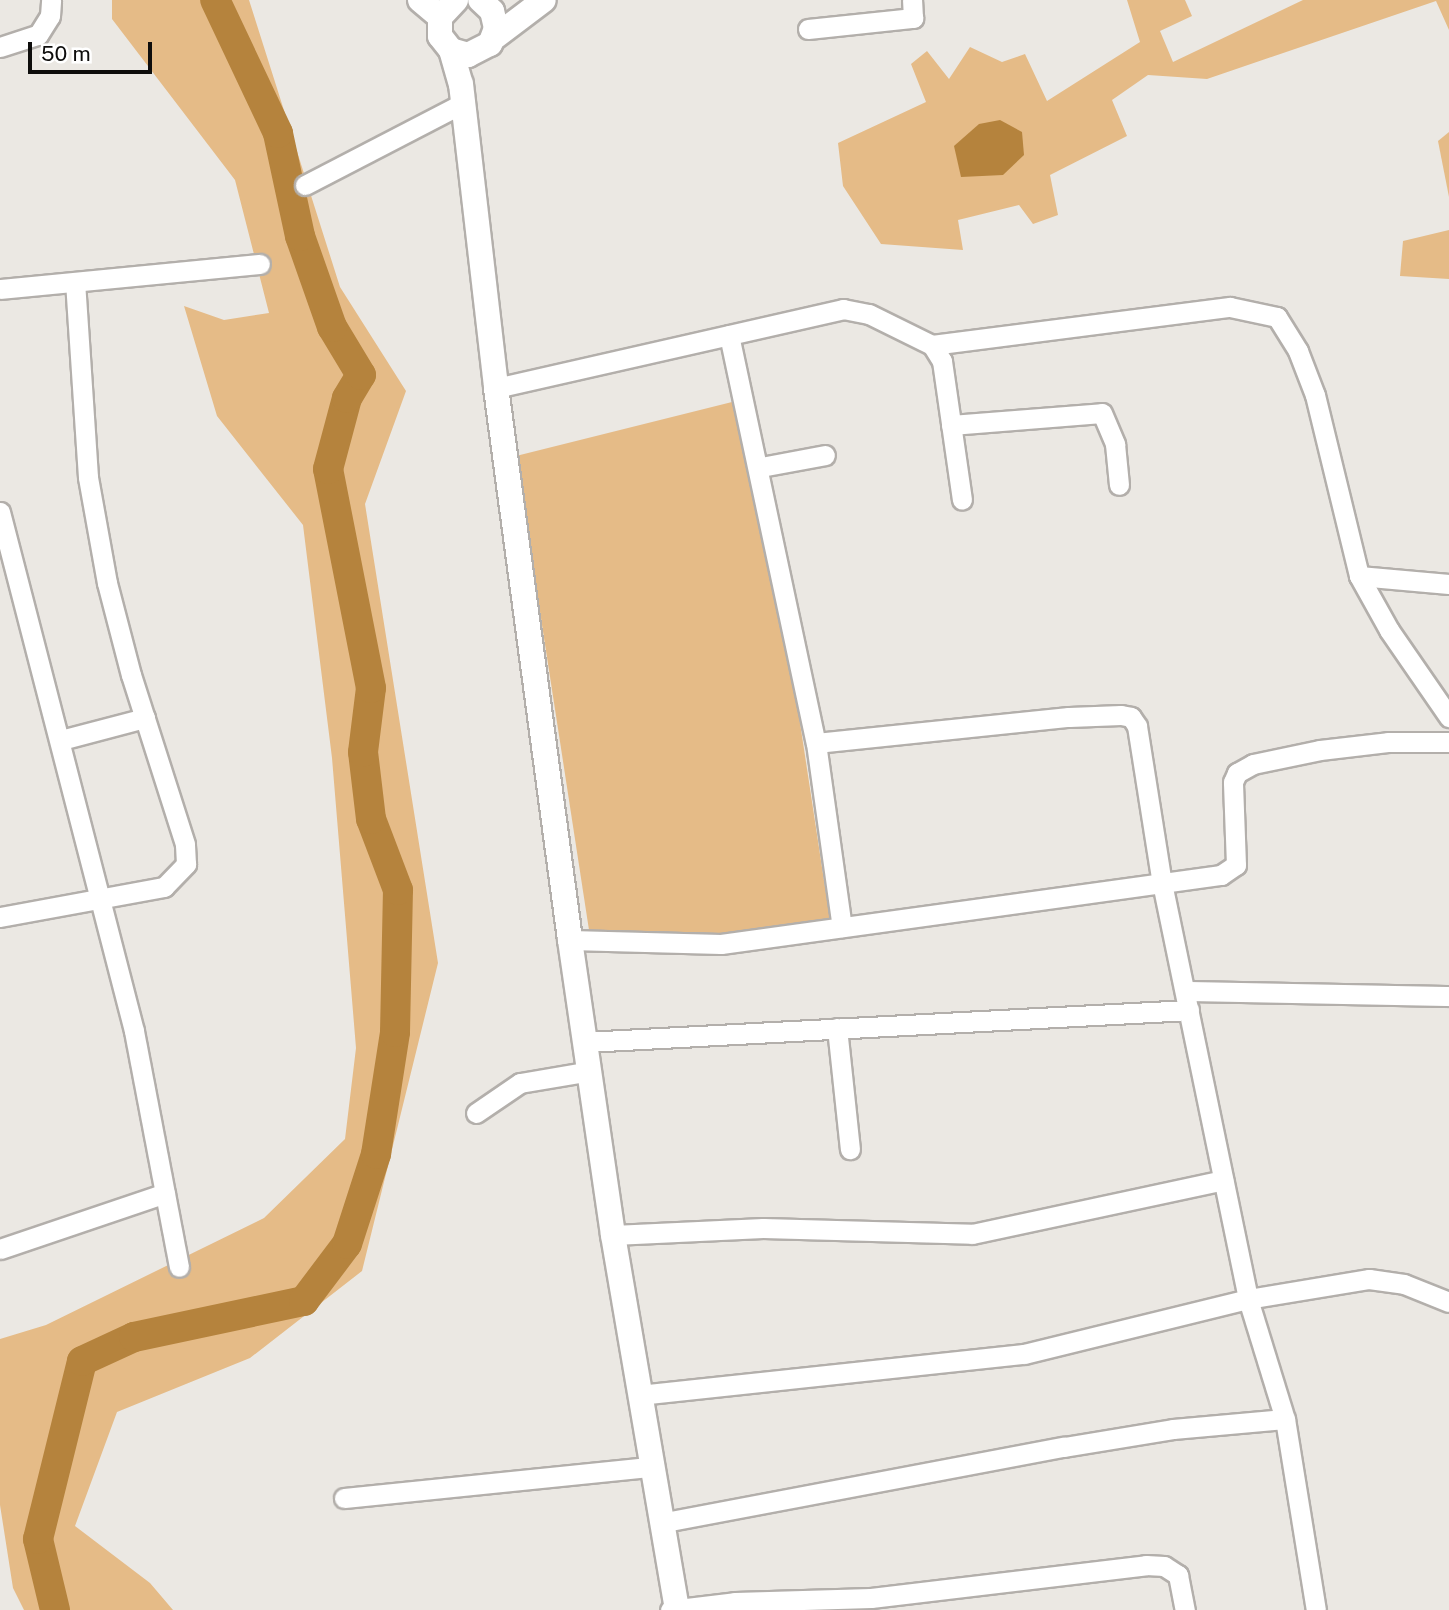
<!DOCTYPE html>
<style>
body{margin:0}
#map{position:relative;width:1449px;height:1610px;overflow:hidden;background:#ebe8e3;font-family:"Public Sans",sans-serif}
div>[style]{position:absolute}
.green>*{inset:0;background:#e5bb87}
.water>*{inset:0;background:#b5833d}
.river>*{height:30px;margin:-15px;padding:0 15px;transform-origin:15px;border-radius:15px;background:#b5833d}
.roads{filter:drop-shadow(2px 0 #b3afab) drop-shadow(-2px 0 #b3afab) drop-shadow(0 2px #b3afab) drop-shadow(0 -2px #b3afab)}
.minor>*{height:19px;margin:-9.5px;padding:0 9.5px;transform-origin:9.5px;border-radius:9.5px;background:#fff}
.tertiary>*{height:24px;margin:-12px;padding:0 12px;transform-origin:12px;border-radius:12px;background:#fff}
span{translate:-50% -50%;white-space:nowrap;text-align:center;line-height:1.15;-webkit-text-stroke:7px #fff;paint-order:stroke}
.scale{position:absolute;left:28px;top:42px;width:124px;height:32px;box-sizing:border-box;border:4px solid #0e0d0c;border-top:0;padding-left:9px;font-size:21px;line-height:24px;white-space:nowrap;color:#0e0d0c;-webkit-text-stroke:5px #fff;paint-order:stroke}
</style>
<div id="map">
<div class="green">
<i style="clip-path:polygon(112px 0,249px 0,340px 287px,406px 391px,365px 504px,438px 963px,362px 1271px,250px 1358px,117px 1412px,75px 1526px,150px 1583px,173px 1610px,24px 1610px,13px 1588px,0 1505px,0 1339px,46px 1325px,264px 1218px,345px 1139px,356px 1048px,332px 758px,303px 525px,217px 416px,184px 306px,224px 320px,269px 313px,235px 180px,112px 19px)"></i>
<i style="clip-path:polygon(1127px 0,1185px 0,1192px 16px,1160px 31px,1173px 62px,1303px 0,1449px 0,1449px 30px,1436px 1px,1207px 79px,1148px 75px,1112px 100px,1127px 136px,1050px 175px,1058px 215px,1033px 224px,1019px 205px,958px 220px,963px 250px,881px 244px,843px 186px,838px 143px,926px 102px,911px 64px,927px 51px,949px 79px,970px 47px,1002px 62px,1025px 54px,1047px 101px,1140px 42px)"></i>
<i style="clip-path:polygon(1449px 132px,1449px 197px,1438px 141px)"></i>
<i style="clip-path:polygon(1449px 230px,1449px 279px,1400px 276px,1403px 241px)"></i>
<i style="clip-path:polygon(736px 401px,795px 690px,830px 920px,721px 937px,589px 930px,516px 456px)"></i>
</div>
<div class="water">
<i style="clip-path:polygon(1000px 120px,1022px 132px,1024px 155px,1003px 175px,961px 177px,954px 146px,979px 124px)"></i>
</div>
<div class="river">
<i style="left:55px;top:1610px;width:73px;rotate:-103.5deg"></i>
<i style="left:38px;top:1539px;width:183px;rotate:-76.1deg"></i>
<i style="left:82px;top:1361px;width:57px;rotate:-24.8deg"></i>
<i style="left:134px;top:1337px;width:174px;rotate:-12deg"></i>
<i style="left:304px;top:1301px;width:71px;rotate:-53deg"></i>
<i style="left:347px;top:1244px;width:95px;rotate:-72.1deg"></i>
<i style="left:376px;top:1154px;width:123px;rotate:-81.1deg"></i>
<i style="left:395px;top:1032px;width:142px;rotate:-88.8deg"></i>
<i style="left:398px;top:890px;width:76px;rotate:-110.8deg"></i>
<i style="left:371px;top:819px;width:67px;rotate:-96.8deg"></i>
<i style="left:363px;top:752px;width:64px;rotate:-82.9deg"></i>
<i style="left:371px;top:688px;width:223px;rotate:-101.1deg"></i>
<i style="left:328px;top:469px;width:73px;rotate:-75deg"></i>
<i style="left:347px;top:398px;width:27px;rotate:-59deg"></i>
<i style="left:361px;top:375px;width:56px;rotate:-121.1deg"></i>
<i style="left:332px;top:327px;width:96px;rotate:-109.4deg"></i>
<i style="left:300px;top:236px;width:105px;rotate:-102.1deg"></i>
<i style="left:278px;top:133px;width:147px;rotate:-115.3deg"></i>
</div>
<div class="roads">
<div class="minor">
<i style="left:808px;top:29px;width:106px;rotate:-6deg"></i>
<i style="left:913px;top:18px;width:18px;rotate:-93deg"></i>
<i style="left:0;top:47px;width:40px;rotate:-18deg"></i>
<i style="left:38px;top:35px;width:22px;rotate:-58deg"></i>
<i style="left:50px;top:16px;width:16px;rotate:-86deg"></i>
<i style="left:305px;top:185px;width:176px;rotate:-27.4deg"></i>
<i style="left:0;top:289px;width:261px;rotate:-5.5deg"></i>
<i style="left:729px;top:335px;width:417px;rotate:78deg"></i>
<i style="left:816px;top:743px;width:186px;rotate:82deg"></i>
<i style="left:932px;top:345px;width:19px;rotate:58deg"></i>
<i style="left:942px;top:361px;width:140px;rotate:81.8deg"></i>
<i style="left:496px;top:388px;width:356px;rotate:-12.8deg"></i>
<i style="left:843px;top:309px;width:26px;rotate:11deg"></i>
<i style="left:869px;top:314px;width:70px;rotate:26.2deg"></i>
<i style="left:932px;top:345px;width:300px;rotate:-7.3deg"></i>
<i style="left:1230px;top:307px;width:48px;rotate:12deg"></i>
<i style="left:1277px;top:317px;width:40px;rotate:58deg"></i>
<i style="left:1298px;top:351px;width:47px;rotate:68.9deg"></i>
<i style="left:1315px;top:395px;width:186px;rotate:76.3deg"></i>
<i style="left:1359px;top:576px;width:62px;rotate:60.9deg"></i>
<i style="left:1389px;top:630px;width:106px;rotate:55.4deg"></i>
<i style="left:951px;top:425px;width:151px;rotate:-4.5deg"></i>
<i style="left:1102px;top:413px;width:34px;rotate:67deg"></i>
<i style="left:1115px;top:444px;width:41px;rotate:84.4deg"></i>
<i style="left:761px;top:467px;width:65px;rotate:-10.6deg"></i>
<i style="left:0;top:512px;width:536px;rotate:75.52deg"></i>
<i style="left:134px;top:1031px;width:240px;rotate:79.2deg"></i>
<i style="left:1359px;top:576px;width:90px;rotate:5.1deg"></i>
<i style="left:61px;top:740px;width:87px;rotate:-14.7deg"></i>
<i style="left:816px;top:743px;width:254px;rotate:-5.9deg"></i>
<i style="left:1069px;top:717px;width:52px;rotate:-2.2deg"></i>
<i style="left:1121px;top:715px;width:10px;rotate:11deg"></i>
<i style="left:1131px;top:717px;width:11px;rotate:56deg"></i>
<i style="left:1137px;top:726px;width:159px;rotate:81deg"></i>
<i style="left:1162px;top:883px;width:425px;rotate:78.3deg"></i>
<i style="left:1248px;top:1299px;width:126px;rotate:72.9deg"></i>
<i style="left:1285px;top:1419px;width:193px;rotate:80.8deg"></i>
<i style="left:0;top:917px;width:167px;rotate:-10.4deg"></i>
<i style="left:164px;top:887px;width:32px;rotate:-46deg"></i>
<i style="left:186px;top:864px;width:20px;rotate:-93deg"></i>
<i style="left:185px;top:844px;width:177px;rotate:-107.7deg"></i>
<i style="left:131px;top:675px;width:95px;rotate:-104.6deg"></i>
<i style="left:107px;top:583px;width:108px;rotate:-100.2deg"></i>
<i style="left:88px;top:477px;width:195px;rotate:-93.8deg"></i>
<i style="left:570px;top:940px;width:151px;rotate:1.5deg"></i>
<i style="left:721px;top:944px;width:505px;rotate:-7.86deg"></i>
<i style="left:1221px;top:875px;width:18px;rotate:-34deg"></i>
<i style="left:1236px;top:865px;width:83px;rotate:-92.1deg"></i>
<i style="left:1233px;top:782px;width:10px;rotate:-66deg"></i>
<i style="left:1237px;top:773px;width:18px;rotate:-29deg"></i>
<i style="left:1253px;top:764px;width:68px;rotate:-11.8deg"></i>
<i style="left:1320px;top:750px;width:68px;rotate:-6.7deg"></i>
<i style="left:1388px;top:742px;width:61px"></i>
<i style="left:1186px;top:991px;width:263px;rotate:1.1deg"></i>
<i style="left:837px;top:1028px;width:122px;rotate:83.9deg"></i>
<i style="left:585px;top:1042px;width:605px;rotate:-3.03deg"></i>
<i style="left:476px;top:1113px;width:53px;rotate:-34.3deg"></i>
<i style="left:520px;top:1083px;width:71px;rotate:-9.7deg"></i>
<i style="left:613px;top:1235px;width:150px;rotate:-2.7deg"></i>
<i style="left:763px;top:1228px;width:209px;rotate:1.6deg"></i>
<i style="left:972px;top:1234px;width:257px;rotate:-12.1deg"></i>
<i style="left:0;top:1249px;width:174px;rotate:-18.7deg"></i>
<i style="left:639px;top:1395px;width:387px;rotate:-6.1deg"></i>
<i style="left:1024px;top:1354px;width:231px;rotate:-13.8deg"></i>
<i style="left:1248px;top:1299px;width:123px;rotate:-9.4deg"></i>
<i style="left:1369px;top:1279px;width:35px;rotate:8deg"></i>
<i style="left:1404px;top:1284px;width:48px;rotate:21.8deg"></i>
<i style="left:344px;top:1498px;width:309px;rotate:-5.8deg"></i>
<i style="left:660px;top:1523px;width:411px;rotate:-10.7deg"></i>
<i style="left:1064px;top:1447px;width:110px;rotate:-9.4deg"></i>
<i style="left:1173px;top:1429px;width:112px;rotate:-5.1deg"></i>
<i style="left:670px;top:1610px;width:65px;rotate:-7deg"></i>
<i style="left:735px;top:1602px;width:136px;rotate:-1.7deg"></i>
<i style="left:871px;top:1598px;width:277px;rotate:-6.8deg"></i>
<i style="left:1146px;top:1565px;width:18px;rotate:3deg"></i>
<i style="left:1164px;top:1566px;width:17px;rotate:33deg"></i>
<i style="left:1178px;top:1575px;width:36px;rotate:79deg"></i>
</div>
<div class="tertiary">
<i style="left:420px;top:0;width:26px;rotate:40deg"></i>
<i style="left:456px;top:0;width:23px;rotate:133deg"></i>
<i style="left:440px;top:17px;width:19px;rotate:90deg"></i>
<i style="left:440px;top:36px;width:18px;rotate:52deg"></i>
<i style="left:451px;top:50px;width:18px;rotate:16deg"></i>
<i style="left:468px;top:55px;width:25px;rotate:-27deg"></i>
<i style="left:490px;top:44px;width:17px;rotate:-69deg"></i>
<i style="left:496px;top:28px;width:17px;rotate:-103deg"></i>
<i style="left:492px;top:11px;width:16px;rotate:-137deg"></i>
<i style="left:495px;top:37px;width:61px;rotate:-37.1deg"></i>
<i style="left:451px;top:50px;width:35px;rotate:74deg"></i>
<i style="left:461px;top:84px;width:306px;rotate:83.4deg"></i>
<i style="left:496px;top:388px;width:557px;rotate:82.36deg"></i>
<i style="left:570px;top:940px;width:298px;rotate:81.7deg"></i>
<i style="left:613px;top:1235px;width:380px;rotate:80.3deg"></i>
</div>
</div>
<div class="scale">50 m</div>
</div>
